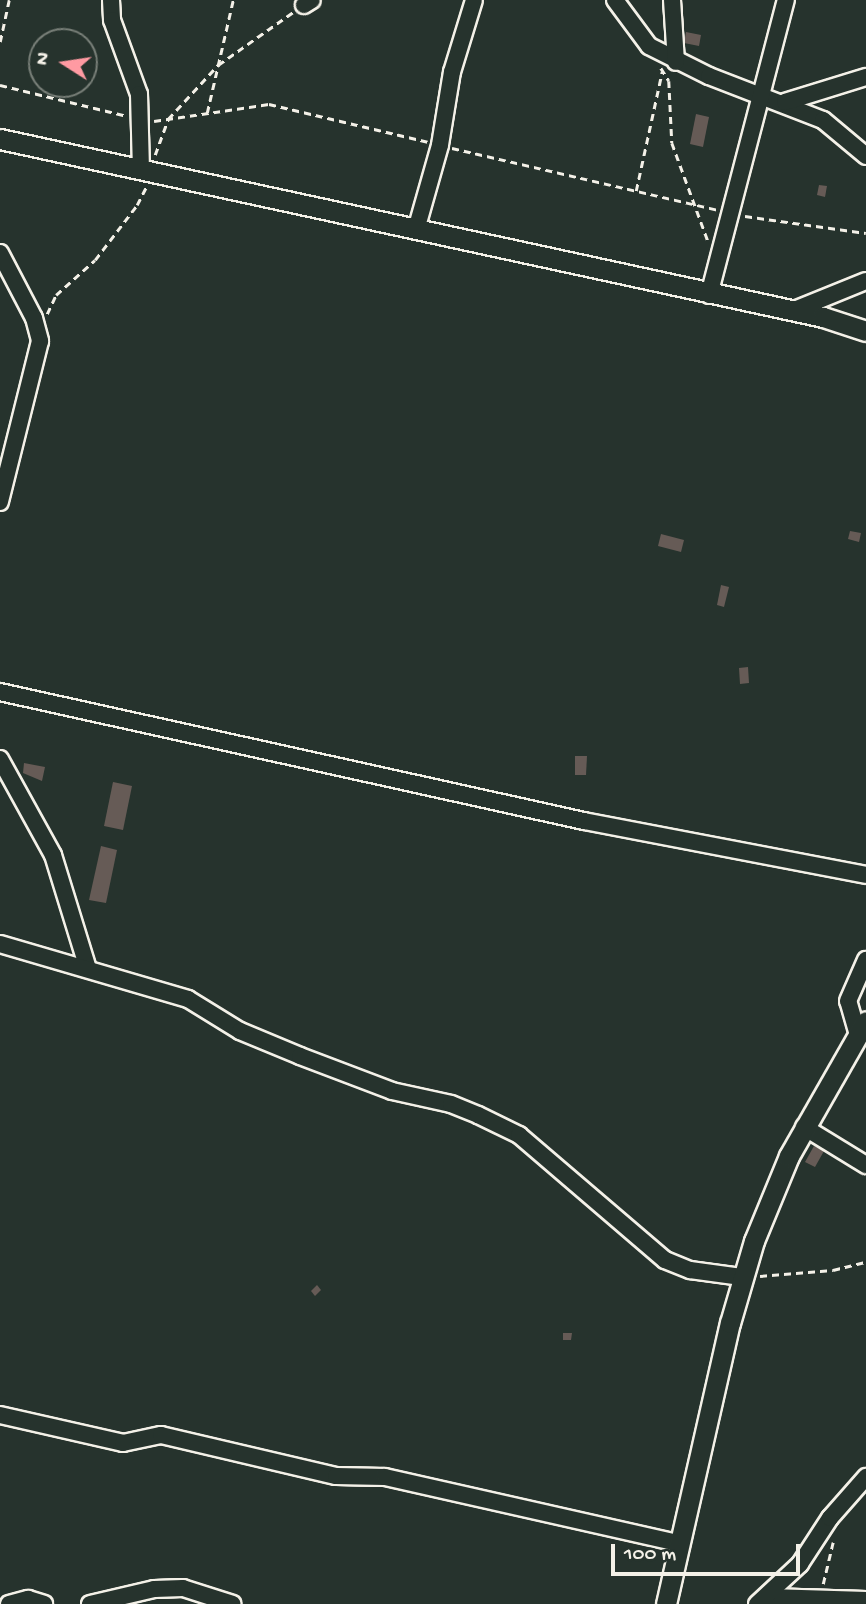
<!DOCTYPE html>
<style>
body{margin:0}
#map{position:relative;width:866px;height:1604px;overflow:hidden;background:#26332d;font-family:"Gochi Hand",sans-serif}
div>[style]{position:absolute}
.building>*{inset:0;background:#665b56}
.path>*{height:2.5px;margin-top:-1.25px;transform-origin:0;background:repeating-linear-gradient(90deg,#f4f1e8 0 7px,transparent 0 12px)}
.roads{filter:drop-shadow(2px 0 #f4f1e8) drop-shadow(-2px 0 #f4f1e8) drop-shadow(0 2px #f4f1e8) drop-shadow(0 -2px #f4f1e8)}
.minor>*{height:16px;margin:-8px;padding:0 8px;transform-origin:8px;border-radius:8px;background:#26332d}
.tertiary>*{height:19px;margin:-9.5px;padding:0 9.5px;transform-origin:9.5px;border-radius:9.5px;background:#26332d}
span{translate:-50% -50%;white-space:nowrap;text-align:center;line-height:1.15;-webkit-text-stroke:5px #26332d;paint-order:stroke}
.north{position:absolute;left:28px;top:28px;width:70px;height:70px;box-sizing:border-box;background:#26332d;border:2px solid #787f78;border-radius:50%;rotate:282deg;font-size:19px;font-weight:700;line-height:28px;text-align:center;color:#f4f1e8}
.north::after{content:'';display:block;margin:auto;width:24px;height:32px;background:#ff9aa2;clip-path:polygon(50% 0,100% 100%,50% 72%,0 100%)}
.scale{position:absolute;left:611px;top:1544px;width:189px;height:32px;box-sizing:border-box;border:4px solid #f4f1e8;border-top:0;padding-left:9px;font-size:21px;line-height:24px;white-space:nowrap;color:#f4f1e8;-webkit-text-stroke:5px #26332d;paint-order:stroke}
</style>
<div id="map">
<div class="building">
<i style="clip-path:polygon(686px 32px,701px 35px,699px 46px,684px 43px)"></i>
<i style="clip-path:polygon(696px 114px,709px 117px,703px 147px,690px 144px)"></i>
<i style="clip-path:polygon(819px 185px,827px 186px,825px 197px,817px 195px)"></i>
<i style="clip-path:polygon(850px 531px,861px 533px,859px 542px,848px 539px)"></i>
<i style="clip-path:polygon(661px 534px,684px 540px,681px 552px,658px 546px)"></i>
<i style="clip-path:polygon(721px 585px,729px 587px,724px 607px,717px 605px)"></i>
<i style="clip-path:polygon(748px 667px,749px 683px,740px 684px,739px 668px)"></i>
<i style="clip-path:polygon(575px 756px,587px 756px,586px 775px,575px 775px)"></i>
<i style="clip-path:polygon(24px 763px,45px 767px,42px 781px,23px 773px)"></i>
<i style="clip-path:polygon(113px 782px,132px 786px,123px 830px,104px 826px)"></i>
<i style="clip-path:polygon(101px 846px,117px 850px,106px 903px,89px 900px)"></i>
<i style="clip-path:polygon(814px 1146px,824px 1151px,815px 1167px,805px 1162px)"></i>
<i style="clip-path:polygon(317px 1285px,321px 1290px,315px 1296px,311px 1291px)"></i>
<i style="clip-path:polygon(563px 1333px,572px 1333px,571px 1340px,563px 1340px)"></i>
</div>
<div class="path">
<i style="left:0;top:42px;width:43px;rotate:-77.9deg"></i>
<i style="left:661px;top:68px;width:15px;rotate:58deg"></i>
<i style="left:669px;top:81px;width:62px;rotate:87.2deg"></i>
<i style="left:672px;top:143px;width:104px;rotate:69.8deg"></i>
<i style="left:0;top:85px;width:131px;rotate:13.7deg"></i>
<i style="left:207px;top:113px;width:116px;rotate:-77deg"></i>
<i style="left:154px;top:121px;width:116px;rotate:-8.4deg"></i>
<i style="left:269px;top:104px;width:163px;rotate:13.4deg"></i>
<i style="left:452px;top:148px;width:273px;rotate:13.1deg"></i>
<i style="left:155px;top:155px;width:38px;rotate:-70deg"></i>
<i style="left:168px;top:119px;width:74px;rotate:-47.2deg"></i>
<i style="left:218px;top:65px;width:92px;rotate:-35.2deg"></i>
<i style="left:636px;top:191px;width:122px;rotate:-77.7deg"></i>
<i style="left:745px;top:216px;width:122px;rotate:8deg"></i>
<i style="left:47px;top:314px;width:21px;rotate:-65deg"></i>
<i style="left:56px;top:295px;width:52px;rotate:-41.9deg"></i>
<i style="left:95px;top:260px;width:69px;rotate:-52.6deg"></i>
<i style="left:137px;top:205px;width:22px;rotate:-63deg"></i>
<i style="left:760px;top:1276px;width:73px;rotate:-4.7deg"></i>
<i style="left:833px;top:1270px;width:32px;rotate:-14deg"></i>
<i style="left:823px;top:1584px;width:43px;rotate:-76.6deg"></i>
</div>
<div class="roads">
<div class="minor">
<i style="left:111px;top:0;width:20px;rotate:87deg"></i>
<i style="left:112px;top:20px;width:79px;rotate:70deg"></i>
<i style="left:139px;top:94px;width:77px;rotate:88.5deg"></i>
<i style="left:615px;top:0;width:57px;rotate:53.5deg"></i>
<i style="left:649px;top:46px;width:67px;rotate:26.6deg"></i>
<i style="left:709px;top:76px;width:122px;rotate:21.1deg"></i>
<i style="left:823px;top:120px;width:56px;rotate:39.9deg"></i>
<i style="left:672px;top:0;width:62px;rotate:86.3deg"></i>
<i style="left:304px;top:5px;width:9px;rotate:-32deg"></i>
<i style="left:785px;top:102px;width:85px;rotate:-17.2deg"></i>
<i style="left:416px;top:230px;width:88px;rotate:-74.2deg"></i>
<i style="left:440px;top:145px;width:74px;rotate:-80.7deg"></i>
<i style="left:452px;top:72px;width:75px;rotate:-73deg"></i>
<i style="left:0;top:253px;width:73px;rotate:62.4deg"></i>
<i style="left:34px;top:318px;width:24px;rotate:75deg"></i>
<i style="left:40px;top:341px;width:166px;rotate:104deg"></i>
<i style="left:709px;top:295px;width:305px;rotate:-75.4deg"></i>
<i style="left:792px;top:311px;width:80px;rotate:-22.1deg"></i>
<i style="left:0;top:692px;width:598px;rotate:12.46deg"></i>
<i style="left:584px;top:821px;width:287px;rotate:10.8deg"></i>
<i style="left:0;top:759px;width:110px;rotate:61.1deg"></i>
<i style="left:53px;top:855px;width:119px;rotate:72.9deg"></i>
<i style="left:0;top:944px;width:196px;rotate:16.3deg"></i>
<i style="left:188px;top:999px;width:61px;rotate:31.6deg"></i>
<i style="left:240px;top:1031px;width:65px;rotate:22.6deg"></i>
<i style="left:300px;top:1056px;width:98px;rotate:20.8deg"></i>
<i style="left:392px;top:1091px;width:60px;rotate:12.4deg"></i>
<i style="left:451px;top:1104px;width:29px;rotate:22deg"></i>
<i style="left:478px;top:1115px;width:46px;rotate:26deg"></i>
<i style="left:519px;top:1135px;width:192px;rotate:40.6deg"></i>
<i style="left:665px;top:1260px;width:27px;rotate:22deg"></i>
<i style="left:690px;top:1270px;width:52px;rotate:7.7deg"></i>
<i style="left:858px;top:1035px;width:35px;rotate:-106deg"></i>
<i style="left:848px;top:1001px;width:45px;rotate:-66.3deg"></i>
<i style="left:804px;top:1127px;width:73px;rotate:31.5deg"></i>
<i style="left:0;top:1415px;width:126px;rotate:12.8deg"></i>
<i style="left:123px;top:1443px;width:39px;rotate:-12deg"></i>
<i style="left:161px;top:1435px;width:180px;rotate:13.2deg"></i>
<i style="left:336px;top:1476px;width:49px;rotate:1.2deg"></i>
<i style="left:385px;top:1477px;width:300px;rotate:12.7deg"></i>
<i style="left:769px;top:1597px;width:97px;rotate:1.8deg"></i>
<i style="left:9px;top:1604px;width:20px;rotate:-15deg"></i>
<i style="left:28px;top:1599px;width:17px;rotate:17deg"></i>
<i style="left:90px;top:1604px;width:66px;rotate:-13.2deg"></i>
<i style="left:154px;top:1589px;width:29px;rotate:-2deg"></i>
<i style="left:183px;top:1588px;width:52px;rotate:17.7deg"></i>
<i style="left:757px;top:1604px;width:59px;rotate:-42.9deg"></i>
<i style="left:800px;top:1564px;width:55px;rotate:-56.9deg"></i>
<i style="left:830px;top:1518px;width:55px;rotate:-48.7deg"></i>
</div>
<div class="tertiary">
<i style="left:0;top:139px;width:842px;rotate:12.2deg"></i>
<i style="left:823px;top:317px;width:45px;rotate:18deg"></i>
<i style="left:666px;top:1604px;width:288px;rotate:-77.2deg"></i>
<i style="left:730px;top:1323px;width:85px;rotate:-73.7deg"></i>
<i style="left:754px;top:1241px;width:92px;rotate:-67.6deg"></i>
<i style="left:789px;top:1156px;width:155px;rotate:-60.3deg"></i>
</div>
</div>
<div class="north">N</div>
<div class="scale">100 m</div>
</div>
